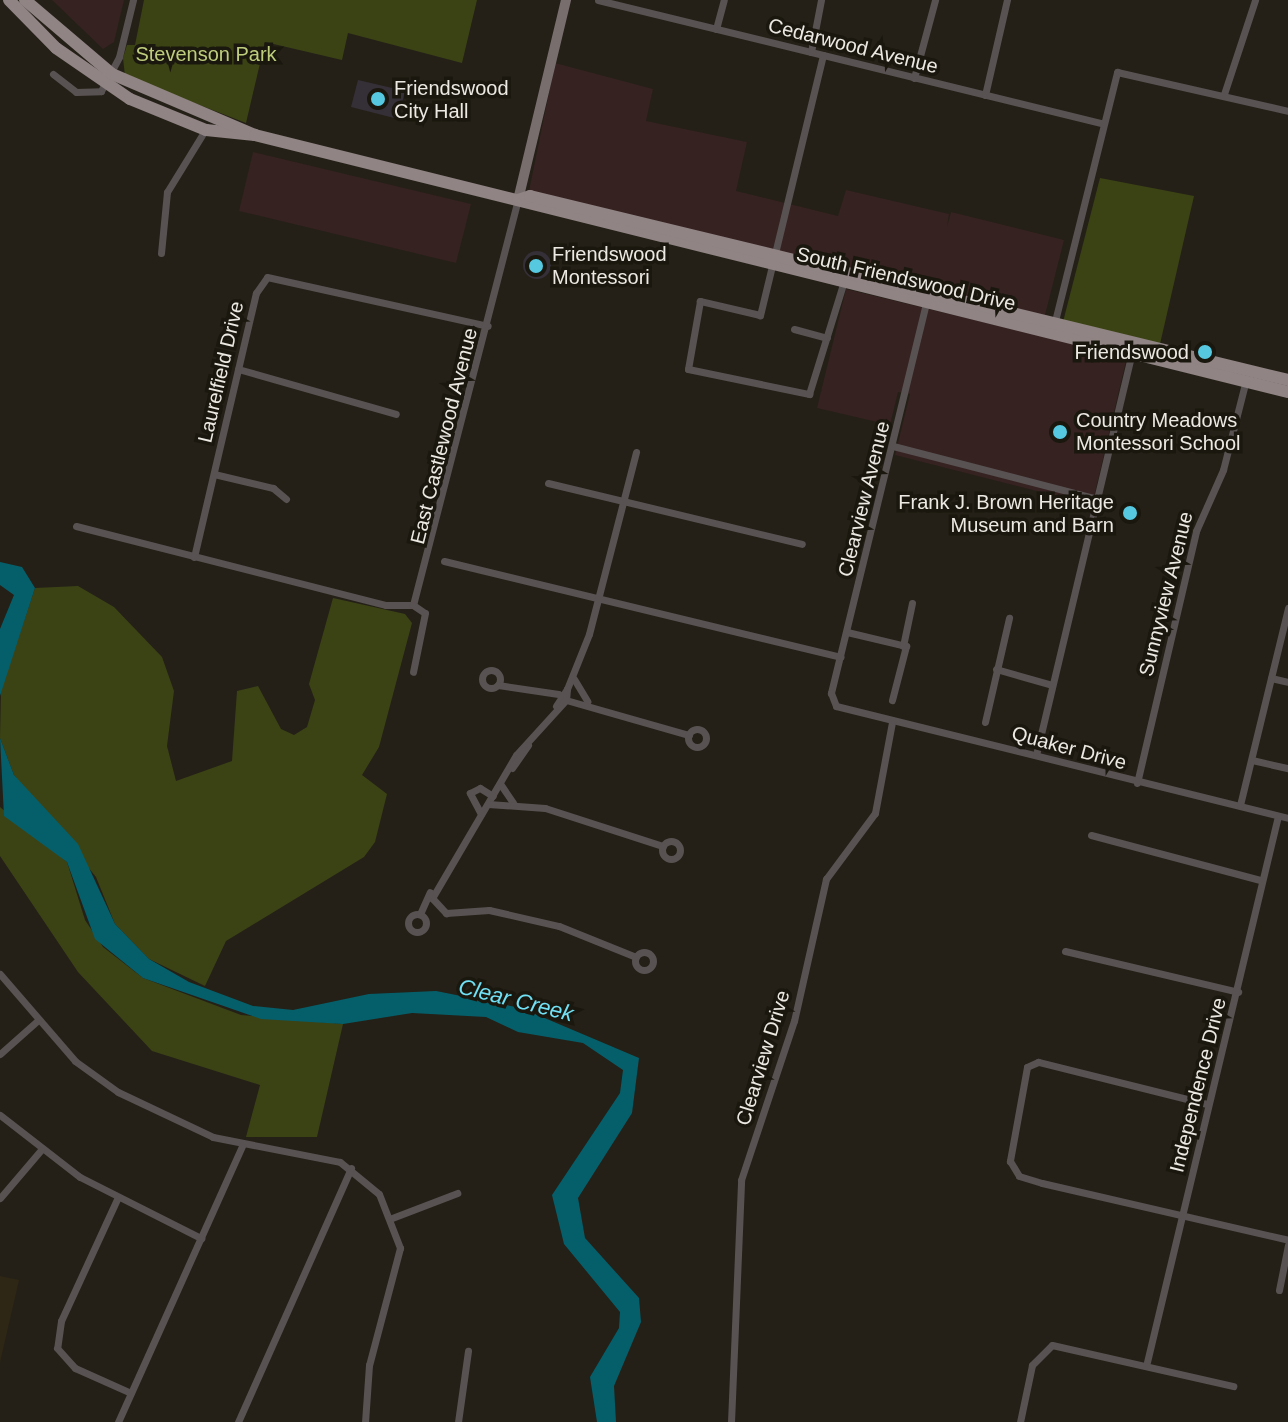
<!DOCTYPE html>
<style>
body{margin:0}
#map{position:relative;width:1288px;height:1422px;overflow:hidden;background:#242017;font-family:Arial,sans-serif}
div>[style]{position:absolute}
.commercial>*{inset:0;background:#352221}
.education>*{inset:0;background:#2f2716}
.green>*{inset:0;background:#3b4315}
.water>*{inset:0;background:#055f6b}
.building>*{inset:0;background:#352f38}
.round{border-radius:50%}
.street>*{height:7px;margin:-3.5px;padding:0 3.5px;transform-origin:3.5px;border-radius:3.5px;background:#595252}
.street>.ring{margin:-3.5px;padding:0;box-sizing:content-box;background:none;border:7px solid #595252;border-radius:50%}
.secondary>*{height:10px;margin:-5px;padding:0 5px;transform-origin:5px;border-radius:5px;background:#786e6e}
.primary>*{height:12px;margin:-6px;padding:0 6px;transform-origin:6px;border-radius:6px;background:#908484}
.dots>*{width:22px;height:22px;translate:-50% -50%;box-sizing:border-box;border:4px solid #1a170e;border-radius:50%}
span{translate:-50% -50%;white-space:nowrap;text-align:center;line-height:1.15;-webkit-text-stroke:7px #1a170e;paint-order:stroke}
.street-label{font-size:20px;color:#ece9e3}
.park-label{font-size:20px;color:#becd7c}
.poi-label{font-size:20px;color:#ece9e3}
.left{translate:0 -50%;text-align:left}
.right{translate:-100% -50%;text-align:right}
.water-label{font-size:22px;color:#71e1f5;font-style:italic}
</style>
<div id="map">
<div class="commercial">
<i style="clip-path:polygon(52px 0,124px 0,114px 42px,103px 49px)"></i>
<i style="clip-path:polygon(555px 63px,653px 89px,646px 121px,747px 142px,736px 191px,838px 216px,846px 190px,949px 214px,947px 227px,951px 212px,1064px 240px,1045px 315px,529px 191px)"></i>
<i style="clip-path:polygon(253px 152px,471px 204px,456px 263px,239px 211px)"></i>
<i style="clip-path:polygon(846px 289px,1127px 357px,1092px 505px,895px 455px,910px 394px,898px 392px,890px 425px,817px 408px)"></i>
</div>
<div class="education">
<i style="clip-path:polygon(0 1276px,19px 1280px,0 1362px)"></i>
</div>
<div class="green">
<i style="clip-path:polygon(144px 0,477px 0,462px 63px,348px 33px,342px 60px,265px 42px,246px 123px,125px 76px,123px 58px,127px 45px,135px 45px)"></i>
<i style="clip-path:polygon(1100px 178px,1194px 196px,1160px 344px,1063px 322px)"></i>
<i style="clip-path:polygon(78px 586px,114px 607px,162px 657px,174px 691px,167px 746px,176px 781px,232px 761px,237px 691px,258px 686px,281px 729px,294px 735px,307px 727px,315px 700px,309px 684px,333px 598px,405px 614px,412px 623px,379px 747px,362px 775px,387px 794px,375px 842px,364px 857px,226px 941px,205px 986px,149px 959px,115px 924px,96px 877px,14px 775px,0 738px,1px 690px,35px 588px)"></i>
<i style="clip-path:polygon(0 807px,67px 862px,85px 920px,103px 947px,143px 978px,241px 1015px,343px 1024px,317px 1137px,246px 1137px,260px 1085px,152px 1051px,78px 972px,0 856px)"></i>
</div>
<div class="water">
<i style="clip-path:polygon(0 562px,22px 567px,35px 588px,0 696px,0 629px,14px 595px,0 585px)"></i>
<i style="clip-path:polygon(0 738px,14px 775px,78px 844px,115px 924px,149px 959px,189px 982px,253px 1006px,293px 1010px,369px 994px,436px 991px,521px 1008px,639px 1058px,632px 1113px,578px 1198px,585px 1238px,639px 1298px,641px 1322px,614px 1386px,616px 1422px,597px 1422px,590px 1377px,619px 1328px,620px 1312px,564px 1244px,552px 1195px,620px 1093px,623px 1070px,583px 1043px,518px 1032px,486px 1017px,412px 1013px,343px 1024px,261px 1019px,143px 978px,95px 939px,67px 862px,4px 816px)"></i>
</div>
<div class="building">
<i style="clip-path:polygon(358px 80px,405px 91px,398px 119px,351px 107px)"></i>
<i class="round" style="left:523px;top:251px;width:28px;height:28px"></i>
</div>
<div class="street">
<i style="left:598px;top:0;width:518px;rotate:13.74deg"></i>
<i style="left:716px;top:29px;width:30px;rotate:-75deg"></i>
<i style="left:811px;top:52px;width:53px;rotate:-79.1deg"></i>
<i style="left:823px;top:55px;width:268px;rotate:103.6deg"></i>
<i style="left:760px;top:315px;width:62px;rotate:-166.9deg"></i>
<i style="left:700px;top:301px;width:69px;rotate:100deg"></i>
<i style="left:688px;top:369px;width:124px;rotate:11.7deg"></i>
<i style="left:809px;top:394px;width:115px;rotate:-72.8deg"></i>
<i style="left:53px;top:74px;width:29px;rotate:38deg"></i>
<i style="left:76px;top:92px;width:25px;rotate:-2deg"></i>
<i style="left:101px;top:91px;width:38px;rotate:-62deg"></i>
<i style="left:119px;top:57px;width:59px;rotate:-76.2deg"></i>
<i style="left:914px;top:78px;width:81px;rotate:-74.9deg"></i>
<i style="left:1224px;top:94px;width:99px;rotate:-71.7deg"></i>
<i style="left:985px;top:95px;width:98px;rotate:-77deg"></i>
<i style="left:161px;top:253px;width:61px;rotate:-84.4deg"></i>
<i style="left:167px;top:192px;width:76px;rotate:-58.4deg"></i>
<i style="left:927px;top:299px;width:406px;rotate:103.7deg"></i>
<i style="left:831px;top:693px;width:14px;rotate:69deg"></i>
<i style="left:836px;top:706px;width:466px;rotate:13.9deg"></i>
<i style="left:1054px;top:325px;width:261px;rotate:-76deg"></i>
<i style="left:1117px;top:72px;width:175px;rotate:12.8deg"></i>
<i style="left:794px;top:329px;width:34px;rotate:15deg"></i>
<i style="left:238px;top:369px;width:164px;rotate:15.9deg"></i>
<i style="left:893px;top:446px;width:212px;rotate:14.5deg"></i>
<i style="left:214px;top:474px;width:61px;rotate:13.3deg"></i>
<i style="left:273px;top:488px;width:17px;rotate:40deg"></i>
<i style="left:548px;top:483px;width:261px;rotate:13.5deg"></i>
<i style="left:76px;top:526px;width:320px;rotate:14.3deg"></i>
<i style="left:386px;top:605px;width:27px"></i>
<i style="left:194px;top:557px;width:271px;rotate:-76.8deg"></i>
<i style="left:256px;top:293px;width:19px;rotate:-55deg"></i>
<i style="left:267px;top:277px;width:226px;rotate:12.5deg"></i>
<i style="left:444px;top:561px;width:408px;rotate:13.6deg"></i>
<i style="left:413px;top:605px;width:418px;rotate:-75.5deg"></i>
<i style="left:413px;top:605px;width:14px;rotate:34deg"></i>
<i style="left:425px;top:613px;width:60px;rotate:101.5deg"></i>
<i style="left:847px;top:632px;width:61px;rotate:13.3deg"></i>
<i style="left:906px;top:646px;width:56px;rotate:104.5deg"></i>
<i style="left:903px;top:646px;width:44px;rotate:-78.2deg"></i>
<i style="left:996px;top:669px;width:58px;rotate:15.9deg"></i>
<i class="ring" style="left:482px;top:670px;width:11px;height:11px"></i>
<i style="left:1271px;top:678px;width:17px;rotate:13deg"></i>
<i style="left:574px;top:679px;width:26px;rotate:59deg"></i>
<i style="left:498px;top:685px;width:61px;rotate:8.5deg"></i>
<i style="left:567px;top:689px;width:59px;rotate:-68.2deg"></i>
<i style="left:589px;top:634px;width:188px;rotate:-75.5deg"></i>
<i style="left:566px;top:700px;width:128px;rotate:15.9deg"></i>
<i style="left:556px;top:706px;width:20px;rotate:-57deg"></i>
<i style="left:567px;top:689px;width:11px;rotate:95deg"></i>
<i style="left:566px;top:700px;width:74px;rotate:132.3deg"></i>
<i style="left:516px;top:755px;width:166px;rotate:120.4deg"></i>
<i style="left:432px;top:898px;width:21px;rotate:47deg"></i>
<i style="left:446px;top:913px;width:43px;rotate:-4deg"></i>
<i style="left:489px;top:910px;width:72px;rotate:12.9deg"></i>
<i style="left:559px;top:926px;width:83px;rotate:21.9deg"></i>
<i style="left:985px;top:722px;width:107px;rotate:-77deg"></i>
<i class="ring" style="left:688px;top:729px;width:11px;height:11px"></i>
<i style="left:1036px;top:755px;width:413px;rotate:-76.6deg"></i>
<i style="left:1252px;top:760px;width:37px;rotate:13deg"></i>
<i style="left:512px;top:768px;width:28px;rotate:-55deg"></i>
<i style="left:1137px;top:783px;width:259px;rotate:-76.8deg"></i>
<i style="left:1196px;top:531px;width:67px;rotate:-66.1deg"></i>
<i style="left:1223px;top:470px;width:93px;rotate:-75.7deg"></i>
<i style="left:501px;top:785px;width:22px;rotate:56deg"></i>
<i style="left:488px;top:804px;width:57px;rotate:4deg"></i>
<i style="left:545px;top:808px;width:124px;rotate:17.9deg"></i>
<i style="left:1240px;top:805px;width:203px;rotate:-76.3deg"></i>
<i style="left:481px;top:814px;width:24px;rotate:-118deg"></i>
<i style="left:470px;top:793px;width:11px;rotate:-27deg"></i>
<i style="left:480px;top:788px;width:15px;rotate:32deg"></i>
<i style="left:1091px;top:835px;width:175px;rotate:14.9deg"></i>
<i class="ring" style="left:662px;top:841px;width:11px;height:11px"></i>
<i class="ring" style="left:408px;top:914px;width:11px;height:11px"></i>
<i style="left:420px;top:914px;width:24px;rotate:-66deg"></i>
<i style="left:1065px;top:951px;width:178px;rotate:13.3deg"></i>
<i class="ring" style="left:635px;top:952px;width:11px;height:11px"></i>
<i style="left:0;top:974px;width:115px;rotate:49.2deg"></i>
<i style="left:75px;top:1061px;width:53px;rotate:35.8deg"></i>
<i style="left:118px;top:1092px;width:105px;rotate:25.3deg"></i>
<i style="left:213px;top:1137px;width:129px;rotate:11.1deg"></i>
<i style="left:340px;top:1162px;width:50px;rotate:39.4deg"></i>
<i style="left:379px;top:1194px;width:58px;rotate:68.7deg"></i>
<i style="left:400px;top:1248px;width:121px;rotate:104.8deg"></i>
<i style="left:369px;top:1365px;width:57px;rotate:94deg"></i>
<i style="left:0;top:1054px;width:50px;rotate:-41.7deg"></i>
<i style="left:1207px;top:1104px;width:174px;rotate:-166deg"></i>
<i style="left:1038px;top:1062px;width:12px;rotate:156deg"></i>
<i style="left:1027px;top:1067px;width:96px;rotate:100.3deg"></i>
<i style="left:1010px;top:1161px;width:17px;rotate:59deg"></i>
<i style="left:1019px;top:1176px;width:24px;rotate:17deg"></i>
<i style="left:1042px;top:1183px;width:253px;rotate:13deg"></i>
<i style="left:0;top:1115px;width:101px;rotate:37.8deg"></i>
<i style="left:80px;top:1177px;width:136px;rotate:26.8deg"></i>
<i style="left:118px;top:1197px;width:136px;rotate:114.7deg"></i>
<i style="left:61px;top:1321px;width:27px;rotate:98deg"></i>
<i style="left:57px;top:1348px;width:27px;rotate:48deg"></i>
<i style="left:75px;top:1368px;width:61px;rotate:24.1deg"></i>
<i style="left:0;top:1198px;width:63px;rotate:-49.5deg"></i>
<i style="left:392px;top:1218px;width:70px;rotate:-21deg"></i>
<i style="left:1279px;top:1290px;width:46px;rotate:-78.7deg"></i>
<i style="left:1147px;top:1362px;width:561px;rotate:-76.51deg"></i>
<i style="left:118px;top:1422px;width:303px;rotate:-65.8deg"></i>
<i style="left:238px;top:1422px;width:278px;rotate:-66deg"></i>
<i style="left:458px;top:1422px;width:72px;rotate:-82deg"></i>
<i style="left:731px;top:1422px;width:242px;rotate:-87.6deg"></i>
<i style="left:741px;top:1180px;width:168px;rotate:-71.6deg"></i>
<i style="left:794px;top:1021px;width:146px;rotate:-77.3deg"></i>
<i style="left:826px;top:879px;width:82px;rotate:-53.4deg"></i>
<i style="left:875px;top:813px;width:93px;rotate:-79.4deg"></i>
<i style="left:1020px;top:1422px;width:58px;rotate:-78.1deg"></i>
<i style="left:1032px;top:1365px;width:28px;rotate:-45deg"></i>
<i style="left:1052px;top:1345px;width:186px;rotate:12.8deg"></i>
</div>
<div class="secondary">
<i style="left:518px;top:200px;width:206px;rotate:-76.5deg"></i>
</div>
<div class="primary">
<i style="left:9px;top:0;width:67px;rotate:45.6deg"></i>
<i style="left:56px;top:48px;width:90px;rotate:34.6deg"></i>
<i style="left:130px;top:99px;width:82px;rotate:22.2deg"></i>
<i style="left:206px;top:130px;width:49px;rotate:5.8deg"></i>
<i style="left:25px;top:0;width:114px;rotate:40.4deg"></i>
<i style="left:112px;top:74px;width:155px;rotate:23.1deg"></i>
<i style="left:255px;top:135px;width:1064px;rotate:13.97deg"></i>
<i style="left:518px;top:200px;width:13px;rotate:-18deg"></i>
<i style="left:530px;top:196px;width:780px;rotate:13.64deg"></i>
</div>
<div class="dots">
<i style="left:378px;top:99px;background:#56c9e1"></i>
<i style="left:536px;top:266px;background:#56c9e1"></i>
<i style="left:1205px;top:352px;background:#56c9e1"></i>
<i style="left:1060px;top:432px;background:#56c9e1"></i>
<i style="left:1130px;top:513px;background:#56c9e1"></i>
</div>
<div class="street-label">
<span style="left:853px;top:46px;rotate:14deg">Cedarwood Avenue</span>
<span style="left:906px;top:279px;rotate:13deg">South Friendswood Drive</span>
<span style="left:221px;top:372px;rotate:-77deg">Laurelfield Drive</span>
<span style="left:444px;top:436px;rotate:-76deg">East Castlewood Avenue</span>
<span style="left:864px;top:499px;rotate:-76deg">Clearview Avenue</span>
<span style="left:1166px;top:594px;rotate:-76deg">Sunnyview Avenue</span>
<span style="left:1069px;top:748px;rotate:15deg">Quaker Drive</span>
<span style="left:763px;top:1058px;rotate:-73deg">Clearview Drive</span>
<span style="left:1198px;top:1085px;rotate:-76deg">Independence Drive</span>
</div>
<div class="park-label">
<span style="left:206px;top:54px">Stevenson Park</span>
</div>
<div class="poi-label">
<span class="left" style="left:394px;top:100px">Friendswood<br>City Hall</span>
<span class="left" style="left:552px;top:266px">Friendswood<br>Montessori</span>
<span class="right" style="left:1189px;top:352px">Friendswood</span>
<span class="left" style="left:1076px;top:432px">Country Meadows<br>Montessori School</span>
<span class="right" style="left:1114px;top:514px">Frank J. Brown Heritage<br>Museum and Barn</span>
</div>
<div class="water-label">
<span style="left:516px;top:1000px;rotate:14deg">Clear Creek</span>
</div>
</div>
